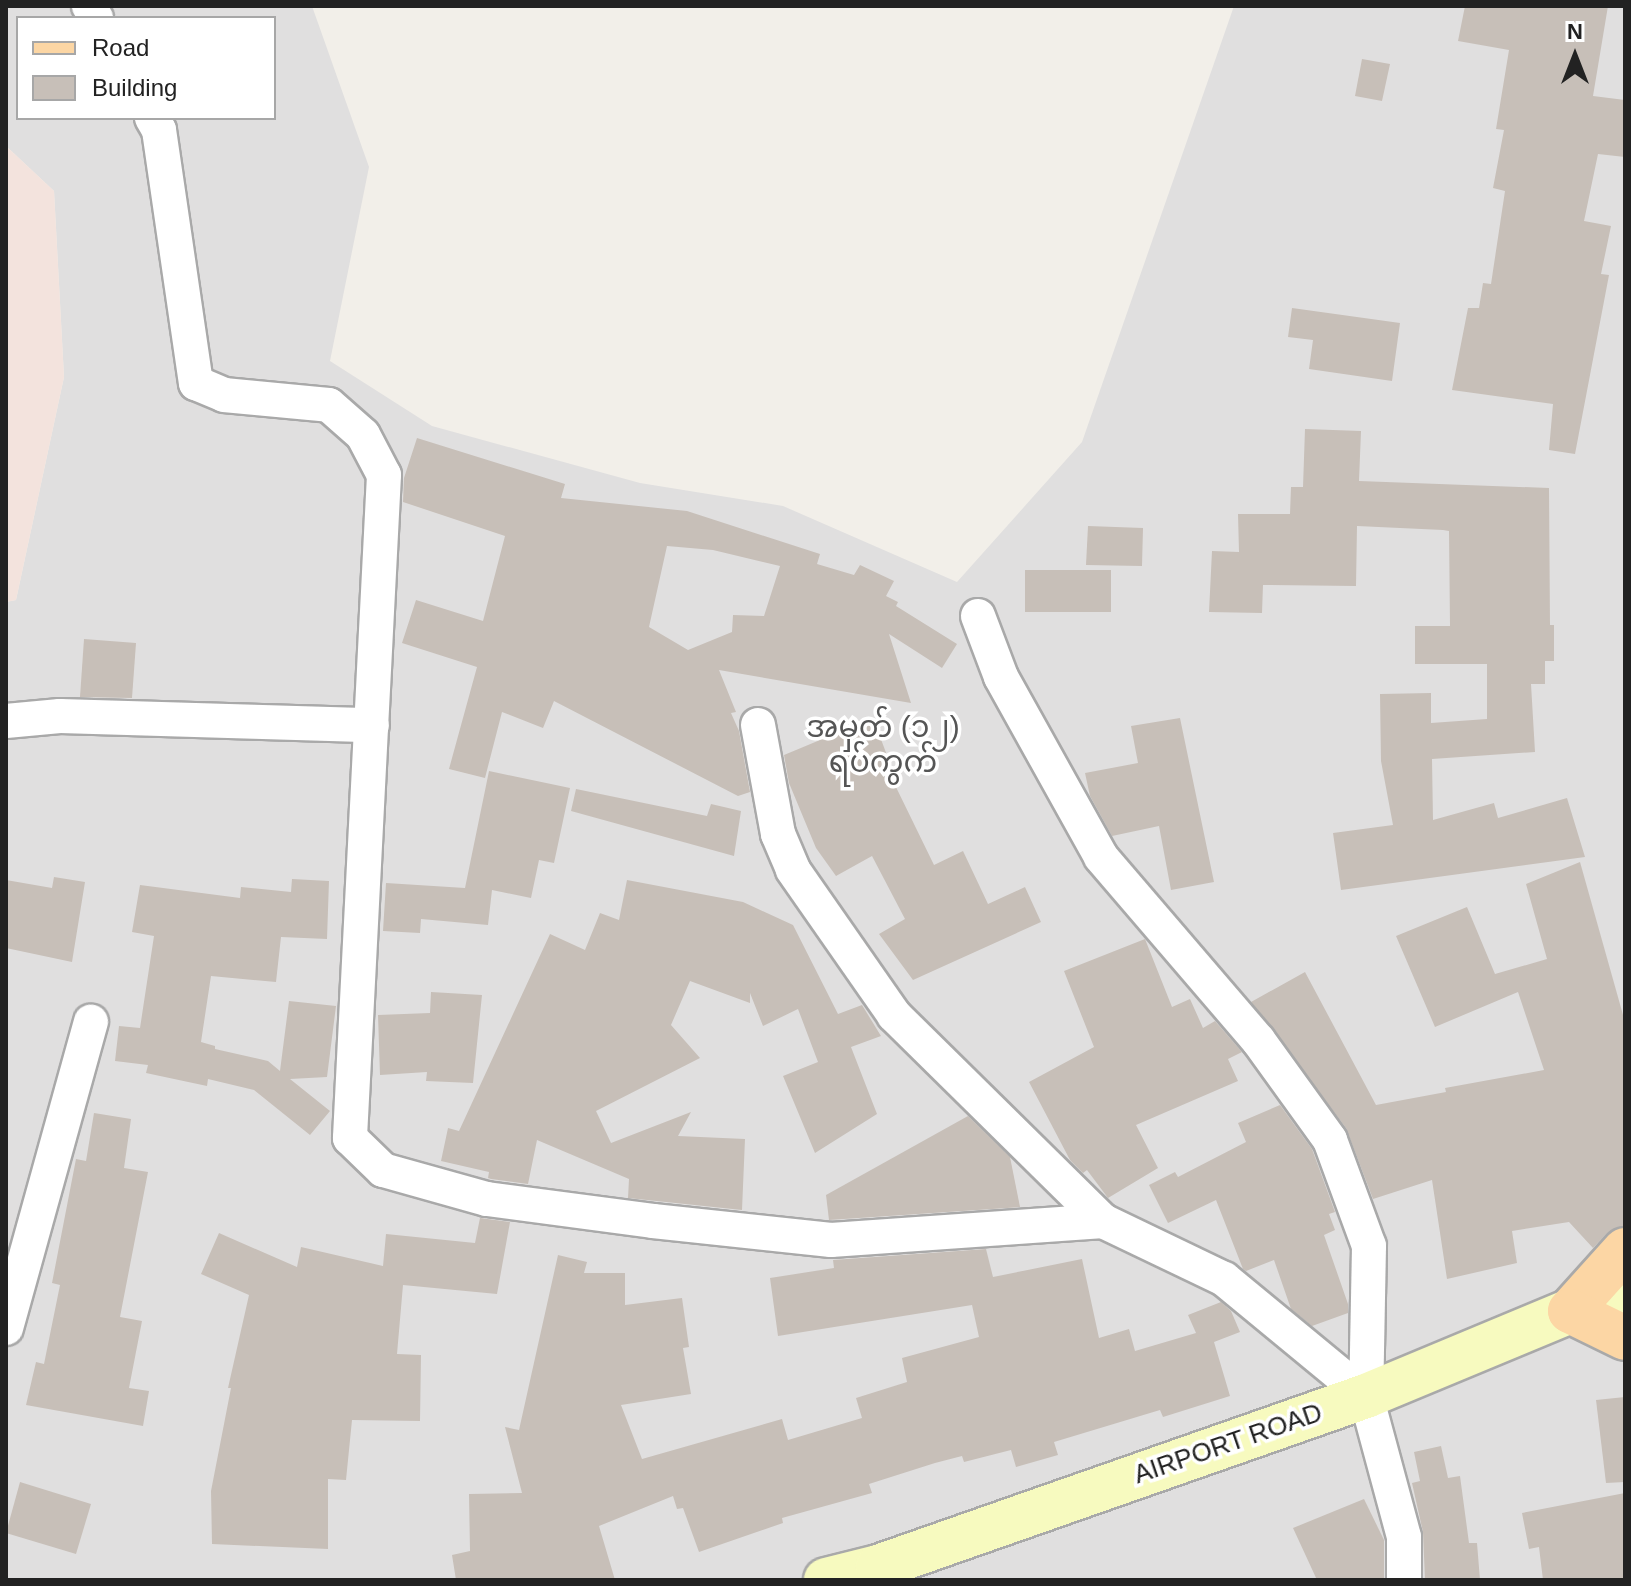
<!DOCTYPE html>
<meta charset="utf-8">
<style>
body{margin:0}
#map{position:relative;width:1631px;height:1586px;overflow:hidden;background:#f2efe9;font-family:Arial,"Noto Sans Myanmar",sans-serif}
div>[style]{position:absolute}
.residential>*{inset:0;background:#e0dfdf}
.military>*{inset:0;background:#f3e3dd}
.building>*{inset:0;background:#c7bfb8}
.roads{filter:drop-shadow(2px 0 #a9a9a9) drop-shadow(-2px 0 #a9a9a9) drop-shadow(0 2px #a9a9a9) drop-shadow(0 -2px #a9a9a9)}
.street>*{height:34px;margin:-17px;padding:0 17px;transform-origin:17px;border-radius:17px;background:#fff}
.secondary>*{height:44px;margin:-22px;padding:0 22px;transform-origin:22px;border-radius:22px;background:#f7fabf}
.primary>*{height:44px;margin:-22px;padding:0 22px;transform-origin:22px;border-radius:22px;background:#fcd6a4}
span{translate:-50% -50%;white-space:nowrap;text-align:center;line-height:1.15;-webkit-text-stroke:7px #fff;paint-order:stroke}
.street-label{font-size:26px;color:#222}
.quarter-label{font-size:30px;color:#555}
.frame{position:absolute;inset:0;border:8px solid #222;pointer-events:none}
.legend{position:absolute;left:16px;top:16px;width:260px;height:104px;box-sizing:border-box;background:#fff;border:2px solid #a7a7a7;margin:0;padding:10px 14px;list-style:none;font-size:24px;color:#222}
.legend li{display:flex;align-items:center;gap:16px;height:40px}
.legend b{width:40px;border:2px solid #a7a7a7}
.north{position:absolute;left:1535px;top:16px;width:80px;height:80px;-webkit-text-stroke:6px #fff;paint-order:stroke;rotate:0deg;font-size:22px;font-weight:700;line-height:32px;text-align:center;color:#222}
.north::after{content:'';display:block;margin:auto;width:28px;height:36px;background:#222;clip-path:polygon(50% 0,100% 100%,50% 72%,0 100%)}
</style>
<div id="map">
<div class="residential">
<i style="clip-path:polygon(evenodd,6px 6px,312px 6px,369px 167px,330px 361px,432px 426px,640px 483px,783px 506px,957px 582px,1082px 442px,1234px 6px,1625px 6px,1625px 1580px,6px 1580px,6px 602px,16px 600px,64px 377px,54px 191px,6px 146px,6px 6px,18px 18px,274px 18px,274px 118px,18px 118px,18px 18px)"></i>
</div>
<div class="military">
<i style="clip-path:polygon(6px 146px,54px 191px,64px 377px,16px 600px,6px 602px)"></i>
</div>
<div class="building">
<i style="clip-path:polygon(1465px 6px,1608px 6px,1593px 96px,1625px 100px,1625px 157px,1598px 154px,1584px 221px,1611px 226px,1601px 274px,1609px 275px,1575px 454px,1549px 450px,1553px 404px,1452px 390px,1468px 308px,1479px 308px,1483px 283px,1491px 284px,1505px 191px,1493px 188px,1504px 130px,1496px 129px,1509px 50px,1458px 41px)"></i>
<i style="clip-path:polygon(1362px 59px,1390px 64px,1382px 101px,1355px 96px)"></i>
<i style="clip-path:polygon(1292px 308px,1400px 323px,1392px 381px,1309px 369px,1313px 340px,1288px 337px)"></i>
<i style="clip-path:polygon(1305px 429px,1361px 431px,1359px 481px,1549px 488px,1550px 625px,1554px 625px,1554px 661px,1545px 661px,1545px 684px,1531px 684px,1535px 752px,1432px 759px,1433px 820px,1494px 803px,1498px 818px,1567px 798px,1585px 857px,1341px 890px,1333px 833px,1393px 825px,1381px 761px,1380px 694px,1431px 693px,1431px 723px,1487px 719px,1487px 664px,1415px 664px,1415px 626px,1450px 626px,1449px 531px,1443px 530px,1357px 526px,1356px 586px,1263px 585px,1262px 613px,1209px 612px,1212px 551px,1239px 552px,1238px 514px,1290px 514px,1291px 487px,1303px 487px)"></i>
<i style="clip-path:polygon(evenodd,417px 438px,565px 484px,561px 498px,687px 511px,820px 554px,817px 564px,854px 575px,860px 565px,894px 581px,886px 596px,898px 602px,896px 606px,957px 644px,942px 668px,889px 634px,911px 703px,719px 670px,736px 712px,731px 713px,739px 731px,750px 792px,738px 796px,554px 701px,543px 728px,502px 712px,485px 778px,449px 769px,477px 667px,402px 643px,416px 600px,483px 621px,505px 536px,403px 502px,404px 478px,417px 438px,667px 546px,713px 550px,780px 566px,764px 616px,733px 615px,732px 632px,688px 650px,649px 627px,667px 546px)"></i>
<i style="clip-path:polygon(1088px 526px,1143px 528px,1142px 566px,1086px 565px)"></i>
<i style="clip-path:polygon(1025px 570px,1111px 570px,1111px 612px,1025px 612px)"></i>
<i style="clip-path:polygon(84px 639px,136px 643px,132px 698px,80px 697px)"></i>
<i style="clip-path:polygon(873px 718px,897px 782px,894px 783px,934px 865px,963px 851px,988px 904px,1025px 887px,1041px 922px,913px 980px,879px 934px,905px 919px,872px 856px,836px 876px,816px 848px,789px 783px,784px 755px)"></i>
<i style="clip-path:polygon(1180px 718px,1214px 882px,1171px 890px,1159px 826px,1112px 836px,1090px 796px,1085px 773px,1138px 763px,1131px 726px)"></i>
<i style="clip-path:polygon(489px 771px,570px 788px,554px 863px,539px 860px,531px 898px,492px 890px,488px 925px,421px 919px,420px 933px,383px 931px,386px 883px,465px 888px)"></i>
<i style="clip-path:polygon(576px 789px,707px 816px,711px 804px,741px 811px,734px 856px,571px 811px)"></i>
<i style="clip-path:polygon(1580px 862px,1625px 1022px,1625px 1226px,1607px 1233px,1593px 1248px,1569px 1222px,1512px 1231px,1517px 1263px,1447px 1279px,1432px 1180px,1373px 1199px,1346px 1128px,1251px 1002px,1305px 972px,1376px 1105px,1446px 1092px,1445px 1088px,1544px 1070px,1518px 992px,1435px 1027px,1396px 936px,1467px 907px,1495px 974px,1547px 959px,1526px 884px)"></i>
<i style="clip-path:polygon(54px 877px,85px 882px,72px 962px,6px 948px,6px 880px,52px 888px)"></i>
<i style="clip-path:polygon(292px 879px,329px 881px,327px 939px,281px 937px,276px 982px,211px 976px,201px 1042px,215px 1046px,215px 1049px,268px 1061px,280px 1071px,289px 1001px,336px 1006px,327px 1077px,290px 1079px,330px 1111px,310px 1135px,254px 1090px,208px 1079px,207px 1086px,146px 1073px,148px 1065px,115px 1061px,119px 1026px,140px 1028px,154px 936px,132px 932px,140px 885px,240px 898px,241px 887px,291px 892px)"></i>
<i style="clip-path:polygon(627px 880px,743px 902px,793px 925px,838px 1014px,862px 1005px,881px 1036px,851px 1047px,877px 1114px,815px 1153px,783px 1076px,818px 1062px,798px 1009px,763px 1026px,750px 993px,750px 1003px,690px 981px,671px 1025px,700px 1058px,596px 1111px,611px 1143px,691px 1112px,678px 1136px,745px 1139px,742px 1210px,628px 1198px,629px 1179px,537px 1140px,528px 1184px,491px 1179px,488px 1178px,489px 1172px,441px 1161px,448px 1128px,459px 1131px,550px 934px,585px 950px,600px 913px,619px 920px)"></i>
<i style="clip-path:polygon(1145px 939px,1172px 1007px,1190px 999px,1203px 1028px,1215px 1021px,1242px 1052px,1228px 1059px,1238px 1081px,1136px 1125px,1158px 1168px,1108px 1198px,1087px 1170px,1083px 1173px,1070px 1160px,1029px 1082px,1094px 1047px,1064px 971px)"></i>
<i style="clip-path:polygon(431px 992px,482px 995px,473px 1083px,426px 1081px,427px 1072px,380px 1075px,378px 1015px,430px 1013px)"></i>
<i style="clip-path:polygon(1280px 1105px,1312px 1149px,1335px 1212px,1329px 1214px,1335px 1230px,1324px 1235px,1348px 1304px,1348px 1313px,1312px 1326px,1291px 1309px,1274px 1260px,1246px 1271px,1243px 1269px,1216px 1200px,1168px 1223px,1149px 1185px,1175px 1172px,1178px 1177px,1246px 1142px,1238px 1123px)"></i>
<i style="clip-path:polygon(94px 1113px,131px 1119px,124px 1168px,148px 1172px,120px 1317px,142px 1321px,129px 1388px,149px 1391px,143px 1426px,26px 1405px,36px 1362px,44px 1364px,60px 1285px,52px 1283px,76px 1159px,86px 1161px)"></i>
<i style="clip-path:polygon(968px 1116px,1010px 1157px,1020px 1207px,829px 1220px,826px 1195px)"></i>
<i style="clip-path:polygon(480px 1218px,510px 1222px,497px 1294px,403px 1285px,397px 1354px,421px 1355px,420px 1421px,352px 1420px,346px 1480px,328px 1479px,328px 1549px,212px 1544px,211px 1491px,231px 1388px,228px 1388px,249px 1295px,201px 1274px,219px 1233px,297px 1267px,301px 1247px,383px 1266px,386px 1234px,475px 1243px)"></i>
<i style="clip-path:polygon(986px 1249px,993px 1277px,1082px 1259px,1099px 1338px,1129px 1329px,1135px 1351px,1196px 1333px,1188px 1315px,1221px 1302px,1231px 1311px,1240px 1332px,1214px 1342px,1230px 1396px,1163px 1417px,1160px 1410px,1054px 1442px,1058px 1455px,1016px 1467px,1011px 1450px,964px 1462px,962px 1456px,935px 1463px,869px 1484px,872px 1493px,782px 1518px,783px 1523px,699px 1552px,683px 1508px,677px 1509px,673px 1496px,599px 1526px,615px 1580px,456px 1580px,452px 1555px,470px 1551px,469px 1494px,522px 1493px,505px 1427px,519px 1430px,558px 1255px,587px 1262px,584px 1273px,625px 1273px,625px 1305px,682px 1298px,689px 1347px,683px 1348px,691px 1394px,621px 1405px,642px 1459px,782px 1419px,788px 1440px,862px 1418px,856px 1398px,907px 1382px,902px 1358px,979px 1337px,972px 1305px,778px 1336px,770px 1278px,834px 1268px,833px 1260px)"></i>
<i style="clip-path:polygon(1625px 1397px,1625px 1482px,1606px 1483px,1596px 1400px)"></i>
<i style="clip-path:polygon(1441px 1446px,1448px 1478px,1460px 1476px,1469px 1543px,1477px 1543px,1480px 1580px,1425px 1580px,1423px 1532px,1412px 1483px,1420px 1481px,1414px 1452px)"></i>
<i style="clip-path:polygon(20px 1482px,91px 1504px,76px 1554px,6px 1533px)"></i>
<i style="clip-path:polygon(1625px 1493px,1625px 1580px,1543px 1580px,1539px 1547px,1529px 1549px,1522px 1513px)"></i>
<i style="clip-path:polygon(1364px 1499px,1384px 1540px,1384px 1580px,1317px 1580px,1293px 1528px)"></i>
</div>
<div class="roads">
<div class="street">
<i style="left:89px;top:6px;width:14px;rotate:60deg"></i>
<i style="left:152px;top:118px;width:14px;rotate:60deg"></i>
<i style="left:159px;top:130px;width:256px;rotate:81.7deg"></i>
<i style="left:196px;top:383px;width:30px;rotate:23deg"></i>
<i style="left:224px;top:395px;width:105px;rotate:5.4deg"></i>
<i style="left:329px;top:405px;width:45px;rotate:41.4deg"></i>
<i style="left:363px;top:435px;width:45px;rotate:62.3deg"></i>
<i style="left:384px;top:475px;width:664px;rotate:92.94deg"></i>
<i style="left:350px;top:1138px;width:46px;rotate:44.1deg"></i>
<i style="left:383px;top:1170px;width:108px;rotate:15.6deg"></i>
<i style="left:487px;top:1199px;width:167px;rotate:7.5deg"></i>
<i style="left:653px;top:1221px;width:179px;rotate:6.1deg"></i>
<i style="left:831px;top:1240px;width:273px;rotate:-4deg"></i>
<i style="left:978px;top:616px;width:65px;rotate:69.3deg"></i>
<i style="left:1001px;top:677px;width:206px;rotate:60.9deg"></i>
<i style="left:1101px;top:857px;width:241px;rotate:49.4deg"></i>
<i style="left:1258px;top:1040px;width:123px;rotate:54.2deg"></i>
<i style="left:1330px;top:1140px;width:113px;rotate:69.8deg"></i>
<i style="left:1369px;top:1246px;width:150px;rotate:91.1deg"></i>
<i style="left:6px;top:721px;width:54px;rotate:-5.3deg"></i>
<i style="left:60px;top:716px;width:312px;rotate:1.7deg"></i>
<i style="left:758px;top:725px;width:111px;rotate:79.6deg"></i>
<i style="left:778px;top:834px;width:39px;rotate:67deg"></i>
<i style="left:793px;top:870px;width:177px;rotate:55.1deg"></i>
<i style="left:894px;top:1015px;width:293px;rotate:44.6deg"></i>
<i style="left:1103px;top:1221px;width:134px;rotate:25.6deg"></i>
<i style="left:1224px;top:1279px;width:184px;rotate:39.5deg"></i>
<i style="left:1366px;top:1396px;width:146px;rotate:74.9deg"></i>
<i style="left:1404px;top:1537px;width:43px;rotate:90deg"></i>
<i style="left:6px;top:1328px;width:318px;rotate:-74.5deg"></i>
</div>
<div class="secondary">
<i style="left:826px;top:1580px;width:54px;rotate:-14deg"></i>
<i style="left:878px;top:1567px;width:517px;rotate:-19.31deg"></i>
<i style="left:1366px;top:1396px;width:221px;rotate:-22.6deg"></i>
<i style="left:1570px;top:1311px;width:57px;rotate:-16.2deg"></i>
</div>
<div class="primary">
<i style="left:1625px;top:1250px;width:82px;rotate:132deg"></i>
<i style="left:1570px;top:1311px;width:61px;rotate:26.1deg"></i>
</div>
</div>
<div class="street-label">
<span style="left:1228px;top:1444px;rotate:-19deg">AIRPORT ROAD</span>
</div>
<div class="quarter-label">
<span style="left:883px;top:744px">အမှတ် (၁၂)<br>ရပ်ကွက်</span>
</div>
<div class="frame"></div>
<ul class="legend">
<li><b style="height:10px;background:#fcd6a4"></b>Road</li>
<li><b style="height:22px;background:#c7bfb8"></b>Building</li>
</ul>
<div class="north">N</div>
</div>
